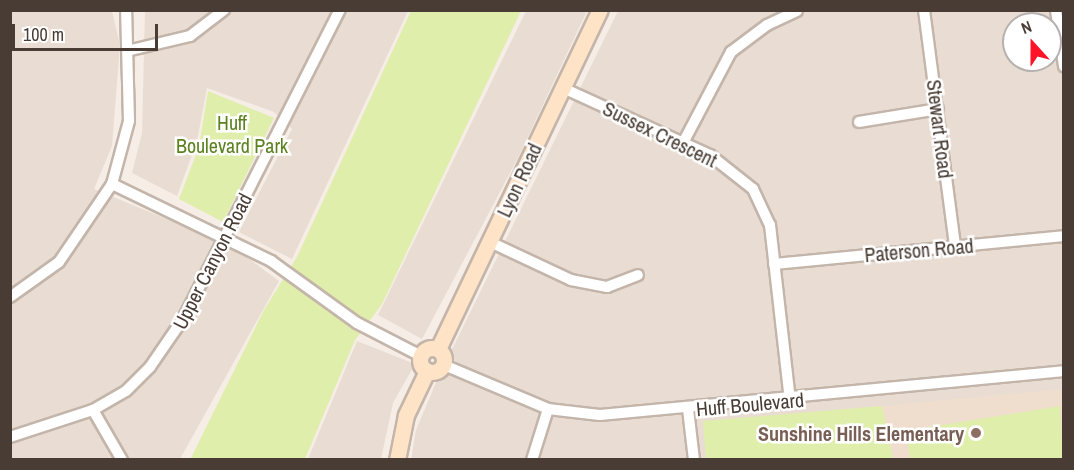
<!DOCTYPE html>
<style>
body{margin:0}
#map{position:relative;width:1074px;height:470px;overflow:hidden;background:#f5ede6;font-family:"Archivo Narrow",sans-serif}
div>[style]{position:absolute}
.residential>*{inset:0;background:#e9ddd3}
.education>*{inset:0;background:#efdece}
.green>*{inset:0;background:#dfeeaa}
.roads{filter:drop-shadow(2px 0 #c4b5aa) drop-shadow(-2px 0 #c4b5aa) drop-shadow(0 2px #c4b5aa) drop-shadow(0 -2px #c4b5aa)}
.street>*{height:10px;margin:-5px;padding:0 5px;transform-origin:5px;border-radius:5px;background:#fff}
.secondary>*{height:15px;margin:-7.5px;padding:0 7.5px;transform-origin:7.5px;border-radius:7.5px;background:#ffe3c6}
.secondary>.ring{margin:-7.5px;padding:0;box-sizing:content-box;background:none;border:15px solid #ffe3c6;border-radius:50%}
.dots>*{width:16px;height:16px;translate:-50% -50%;box-sizing:border-box;border:3px solid #fff;border-radius:50%}
span{translate:-50% -50%;white-space:nowrap;text-align:center;line-height:1.15;-webkit-text-stroke:5px #fff;paint-order:stroke}
.park-label{font-size:20px;color:#5c8121}
.street-label{font-size:20px;color:#483c34}
.education-label{font-size:20px;color:#785e54;font-weight:700}
.right{translate:-100% -50%;text-align:right}
.frame{position:absolute;inset:0;border:12px solid #483c34;pointer-events:none}
.north{position:absolute;left:1002px;top:12px;width:60px;height:60px;box-sizing:border-box;background:#fff;border:2px solid #b6b1ae;border-radius:50%;rotate:339deg;font-size:16px;font-weight:700;line-height:24px;text-align:center;color:#483c34}
.north::after{content:'';display:block;margin:auto;width:21px;height:27px;background:#ff1328;clip-path:polygon(50% 0,100% 100%,50% 72%,0 100%)}
.scale{position:absolute;left:12px;top:24px;width:146px;height:27px;box-sizing:border-box;border:3px solid #483c34;border-top:0;padding-left:8px;font-size:18px;line-height:21px;white-space:nowrap;color:#483c34;-webkit-text-stroke:4px #fff;paint-order:stroke}
</style>
<div id="map">
<div class="residential">
<i style="clip-path:polygon(10px 11px,112px 11px,120px 45px,112px 146px,94px 189px,232px 246px,279px 281px,180px 459px,11px 459px)"></i>
<i style="clip-path:polygon(145px 11px,408px 11px,292px 259px,239px 232px,292px 129px,274px 112px,207px 88px,197px 141px,177px 196px,132px 173px,142px 133px)"></i>
<i style="clip-path:polygon(526px 11px,587px 11px,518px 158px,422px 339px,378px 315px)"></i>
<i style="clip-path:polygon(evenodd,618px 11px,1063px 11px,1063px 459px,411px 460px,416px 430px,437px 380px,618px 11px,1014px 24px,1050px 24px,1050px 60px,1014px 60px,1014px 24px)"></i>
<i style="clip-path:polygon(357px 341px,415px 364px,393px 403px,381px 459px,308px 459px)"></i>
</div>
<div class="education">
<i style="clip-path:polygon(1063px 389px,1063px 459px,893px 459px,882px 406px)"></i>
</div>
<div class="green">
<i style="clip-path:polygon(411px 11px,521px 11px,382px 304px,355px 340px,305px 459px,190px 460px,264px 310px,297px 257px)"></i>
<i style="clip-path:polygon(208px 91px,274px 118px,223px 222px,179px 199px,199px 147px)"></i>
<i style="clip-path:polygon(882px 406px,893px 459px,706px 459px,703px 421px)"></i>
<i style="clip-path:polygon(1060px 406px,1063px 459px,910px 459px,906px 431px)"></i>
</div>
<div class="roads">
<div class="street">
<i style="left:924px;top:10px;width:239px;rotate:82.5deg"></i>
<i style="left:1056px;top:10px;width:57px;rotate:81.9deg"></i>
<i style="left:131px;top:50px;width:61px;rotate:-13.3deg"></i>
<i style="left:190px;top:36px;width:43px;rotate:-37.4deg"></i>
<i style="left:563px;top:88px;width:162px;rotate:24.5deg"></i>
<i style="left:710px;top:155px;width:55px;rotate:38.3deg"></i>
<i style="left:753px;top:189px;width:40px;rotate:65deg"></i>
<i style="left:770px;top:225px;width:176px;rotate:83.5deg"></i>
<i style="left:859px;top:122px;width:80px;rotate:-9.3deg"></i>
<i style="left:683px;top:143px;width:103px;rotate:-62.2deg"></i>
<i style="left:731px;top:52px;width:45px;rotate:-36.9deg"></i>
<i style="left:767px;top:25px;width:33px;rotate:-25deg"></i>
<i style="left:112px;top:184px;width:177px;rotate:25.8deg"></i>
<i style="left:271px;top:261px;width:106px;rotate:35.8deg"></i>
<i style="left:357px;top:323px;width:72px;rotate:27.3deg"></i>
<i style="left:490px;top:242px;width:89px;rotate:25.1deg"></i>
<i style="left:571px;top:280px;width:37px;rotate:11deg"></i>
<i style="left:607px;top:287px;width:33px;rotate:-21deg"></i>
<i style="left:774px;top:264px;width:291px;rotate:-5.5deg"></i>
<i style="left:10px;top:297px;width:60px;rotate:-35.5deg"></i>
<i style="left:59px;top:262px;width:94px;rotate:-55.8deg"></i>
<i style="left:112px;top:184px;width:65px;rotate:-74.9deg"></i>
<i style="left:129px;top:121px;width:111px;rotate:-91.5deg"></i>
<i style="left:444px;top:365px;width:113px;rotate:22.9deg"></i>
<i style="left:548px;top:409px;width:52px;rotate:6.6deg"></i>
<i style="left:600px;top:415px;width:466px;rotate:-5.4deg"></i>
<i style="left:688px;top:409px;width:51px;rotate:83.3deg"></i>
<i style="left:93px;top:410px;width:58px;rotate:59.9deg"></i>
<i style="left:10px;top:437px;width:87px;rotate:-18deg"></i>
<i style="left:93px;top:410px;width:38px;rotate:-30deg"></i>
<i style="left:126px;top:391px;width:34px;rotate:-45deg"></i>
<i style="left:150px;top:367px;width:58px;rotate:-55.5deg"></i>
<i style="left:183px;top:319px;width:347px;rotate:-63.1deg"></i>
<i style="left:532px;top:460px;width:53px;rotate:-72.6deg"></i>
</div>
<div class="secondary">
<i class="ring" style="left:420px;top:348px;width:9px;height:9px"></i>
<i style="left:438px;top:349px;width:376px;rotate:-64.5deg"></i>
<i style="left:397px;top:460px;width:46px;rotate:-78.7deg"></i>
<i style="left:406px;top:415px;width:49px;rotate:-64.5deg"></i>
</div>
</div>
<div class="dots">
<i style="left:976px;top:433px;background:#8d6e63"></i>
</div>
<div class="park-label">
<span style="left:232px;top:134px">Huff<br>Boulevard Park</span>
</div>
<div class="street-label">
<span style="left:940px;top:129px;rotate:83deg">Stewart Road</span>
<span style="left:660px;top:134px;rotate:26deg">Sussex Crescent</span>
<span style="left:519px;top:180px;rotate:-65deg">Lyon Road</span>
<span style="left:919px;top:250px;rotate:-5deg">Paterson Road</span>
<span style="left:212px;top:261px;rotate:-63deg">Upper Canyon Road</span>
<span style="left:750px;top:404px;rotate:-5deg">Huff Boulevard</span>
</div>
<div class="education-label">
<span class="right" style="left:964px;top:433px">Sunshine Hills Elementary</span>
</div>
<div class="frame"></div>
<div class="north">N</div>
<div class="scale">100 m</div>
</div>
